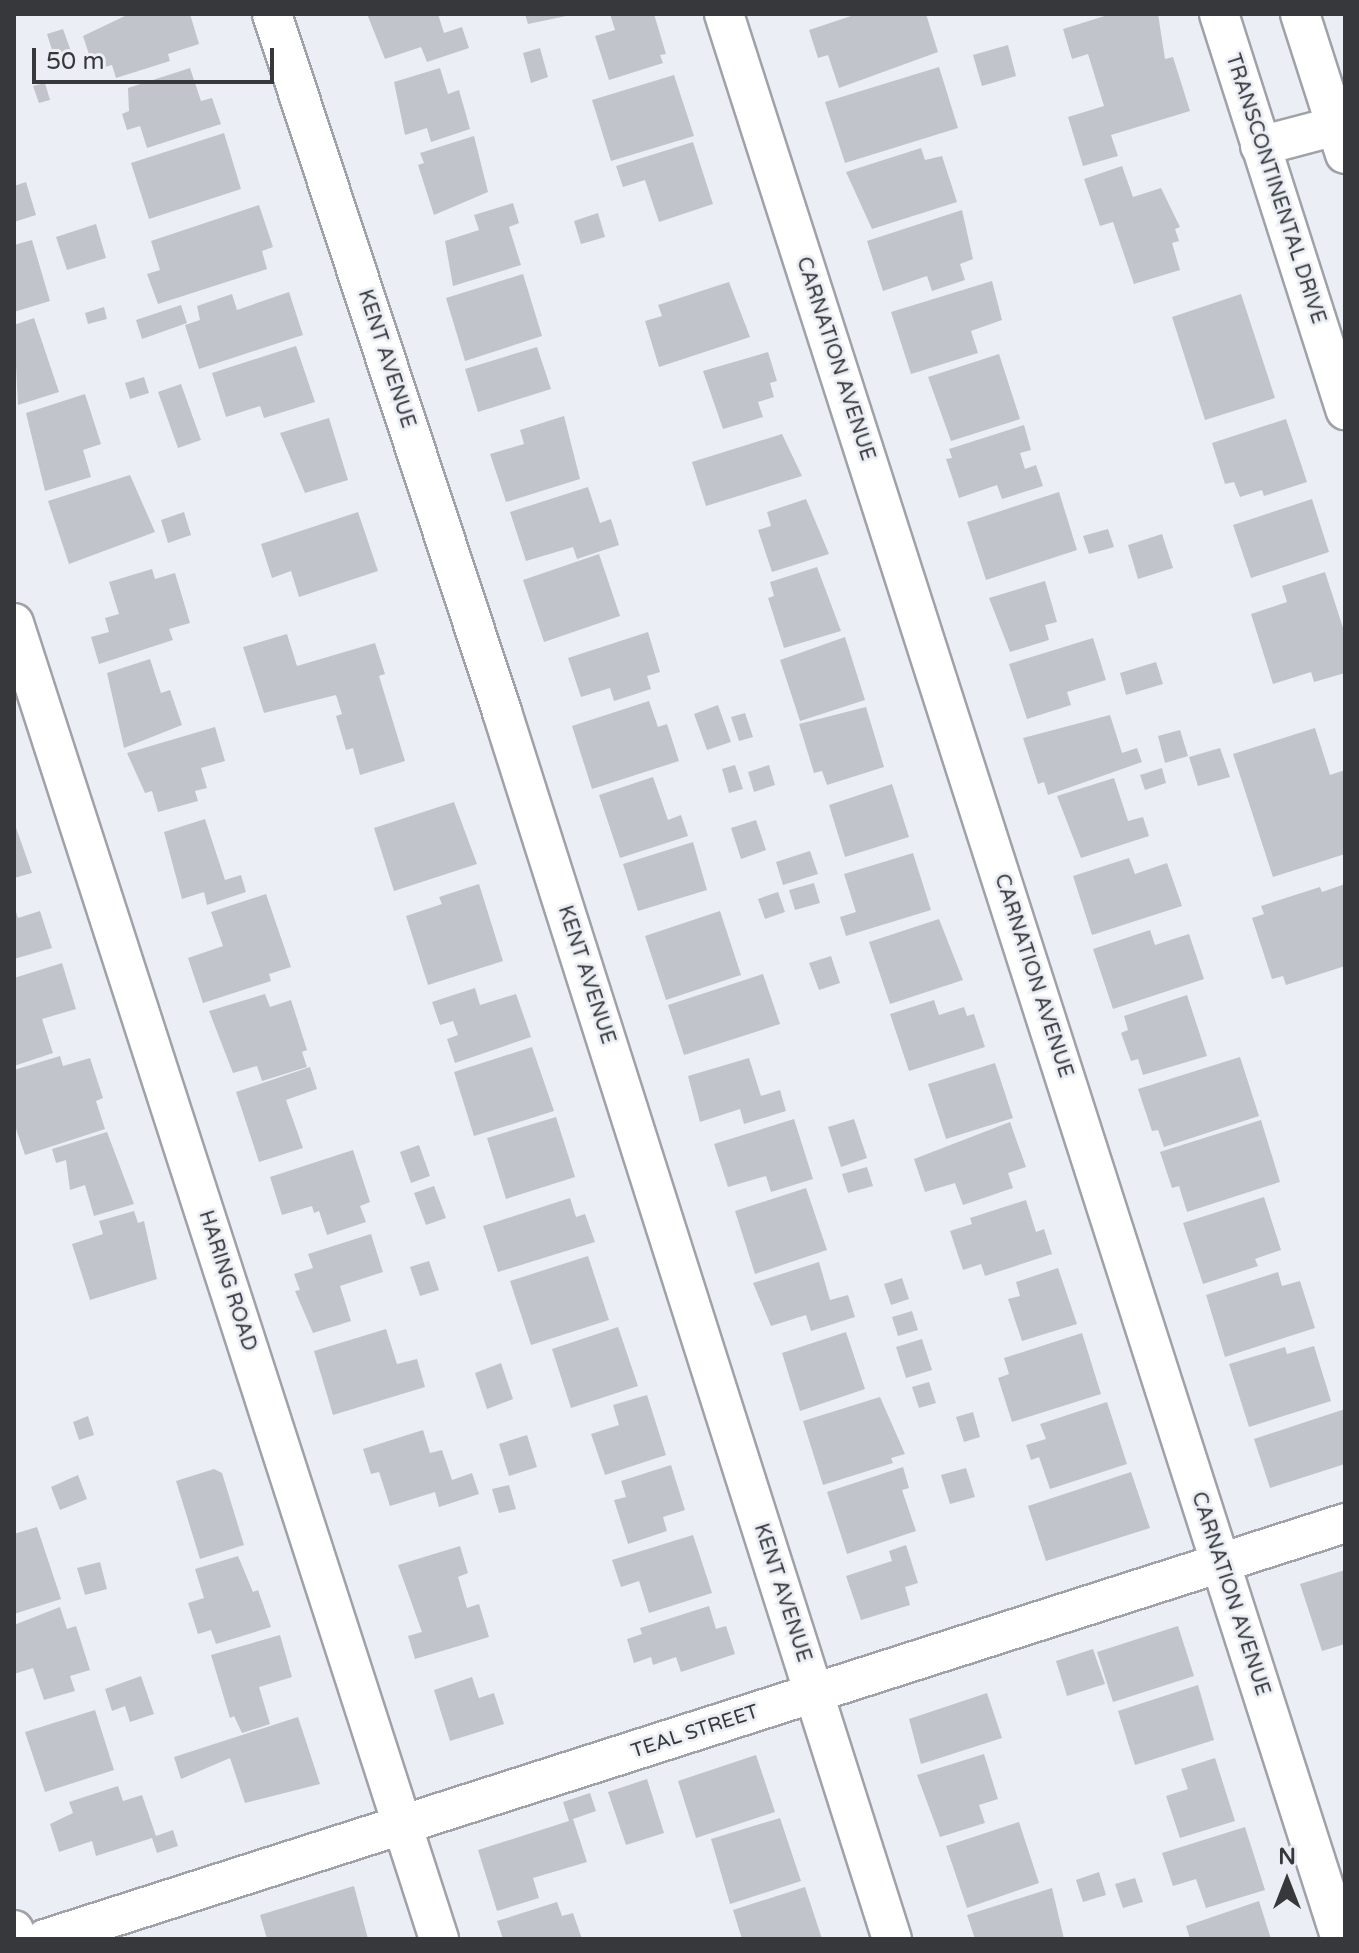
<!DOCTYPE html>
<style>
body{margin:0}
#map{position:relative;width:1359px;height:1953px;overflow:hidden;background:#ebeff5;font-family:"Varela Round",sans-serif}
div>[style]{position:absolute}
.building>*{inset:0;background:#c1c4ca}
.roads{filter:drop-shadow(2px 0 #9fa2a8) drop-shadow(-2px 0 #9fa2a8) drop-shadow(0 2px #9fa2a8) drop-shadow(0 -2px #9fa2a8)}
.minor>*{height:38px;margin:-19px;padding:0 19px;transform-origin:19px;border-radius:19px;background:#fff}
span{translate:-50% -50%;white-space:nowrap;text-align:center;line-height:1.15;-webkit-text-stroke:6px #ebeff5;paint-order:stroke}
.street-label{font-size:20px;color:#37383b}
.frame{position:absolute;inset:0;border:16px solid #37383b;pointer-events:none}
.north{position:absolute;left:1247px;top:1841px;width:80px;height:80px;-webkit-text-stroke:6px #ebeff5;paint-order:stroke;rotate:0deg;font-size:22px;font-weight:700;line-height:32px;text-align:center;color:#37383b}
.north::after{content:'';display:block;margin:auto;width:28px;height:36px;background:#37383b;clip-path:polygon(50% 0,100% 100%,50% 72%,0 100%)}
.scale{position:absolute;left:32px;top:48px;width:242px;height:36px;box-sizing:border-box;border:4px solid #37383b;border-top:0;padding-left:10px;font-size:24px;line-height:28px;white-space:nowrap;color:#37383b;-webkit-text-stroke:6px #ebeff5;paint-order:stroke}
</style>
<div id="map">
<div class="building">
<i style="clip-path:polygon(129px 14px,190px 14px,199px 44px,168px 54px,170px 61px,116px 78px,112px 65px,94px 70px,83px 36px)"></i>
<i style="clip-path:polygon(367px 14px,438px 14px,444px 33px,462px 27px,469px 48px,427px 62px,421px 47px,385px 59px)"></i>
<i style="clip-path:polygon(525px 14px,571px 14px,571px 15px,528px 24px)"></i>
<i style="clip-path:polygon(610px 14px,654px 14px,666px 54px,660px 55px,663px 63px,609px 80px,595px 36px,615px 30px)"></i>
<i style="clip-path:polygon(857px 14px,926px 14px,938px 52px,839px 88px,828px 55px,818px 58px,809px 30px)"></i>
<i style="clip-path:polygon(1111px 14px,1158px 14px,1165px 59px,1173px 57px,1190px 111px,1111px 135px,1118px 156px,1083px 166px,1068px 117px,1104px 106px,1088px 54px,1072px 59px,1063px 29px)"></i>
<i style="clip-path:polygon(63px 29px,73px 57px,56px 63px,47px 34px)"></i>
<i style="clip-path:polygon(1008px 45px,1016px 76px,982px 86px,973px 55px)"></i>
<i style="clip-path:polygon(540px 48px,548px 77px,531px 83px,523px 53px)"></i>
<i style="clip-path:polygon(939px 67px,958px 128px,845px 163px,825px 102px)"></i>
<i style="clip-path:polygon(190px 68px,201px 101px,212px 98px,221px 124px,147px 148px,140px 126px,127px 130px,122px 114px,129px 111px,128px 88px)"></i>
<i style="clip-path:polygon(440px 68px,448px 94px,459px 90px,470px 129px,431px 142px,427px 128px,405px 135px,394px 82px)"></i>
<i style="clip-path:polygon(674px 75px,694px 136px,611px 161px,592px 100px)"></i>
<i style="clip-path:polygon(45px 83px,50px 100px,39px 103px,33px 86px)"></i>
<i style="clip-path:polygon(224px 133px,241px 189px,149px 219px,131px 163px)"></i>
<i style="clip-path:polygon(474px 136px,488px 192px,434px 215px,418px 165px,424px 163px,420px 153px)"></i>
<i style="clip-path:polygon(693px 142px,713px 204px,659px 222px,645px 180px,623px 187px,616px 166px)"></i>
<i style="clip-path:polygon(921px 148px,925px 160px,942px 156px,957px 202px,872px 229px,846px 172px)"></i>
<i style="clip-path:polygon(1122px 166px,1133px 197px,1161px 188px,1180px 227px,1175px 229px,1179px 241px,1172px 243px,1180px 270px,1134px 284px,1113px 222px,1100px 226px,1084px 179px)"></i>
<i style="clip-path:polygon(26px 182px,36px 215px,14px 222px,14px 186px)"></i>
<i style="clip-path:polygon(513px 203px,519px 223px,509px 227px,521px 265px,453px 286px,445px 241px,479px 230px,474px 215px)"></i>
<i style="clip-path:polygon(259px 205px,273px 247px,262px 251px,267px 269px,158px 304px,147px 274px,160px 270px,151px 241px)"></i>
<i style="clip-path:polygon(962px 210px,973px 259px,960px 264px,965px 280px,932px 291px,927px 276px,883px 291px,867px 241px)"></i>
<i style="clip-path:polygon(598px 213px,605px 237px,581px 244px,574px 221px)"></i>
<i style="clip-path:polygon(96px 224px,106px 258px,67px 270px,56px 237px)"></i>
<i style="clip-path:polygon(32px 240px,50px 301px,14px 312px,14px 245px)"></i>
<i style="clip-path:polygon(523px 274px,542px 336px,465px 361px,446px 298px)"></i>
<i style="clip-path:polygon(992px 281px,1002px 320px,971px 331px,978px 353px,911px 374px,891px 312px)"></i>
<i style="clip-path:polygon(729px 282px,750px 337px,659px 367px,645px 321px,662px 316px,658px 305px)"></i>
<i style="clip-path:polygon(289px 292px,303px 335px,199px 369px,185px 325px,200px 320px,197px 306px,232px 294px,237px 310px)"></i>
<i style="clip-path:polygon(1241px 294px,1275px 398px,1205px 420px,1172px 317px)"></i>
<i style="clip-path:polygon(181px 305px,187px 323px,142px 339px,136px 320px)"></i>
<i style="clip-path:polygon(104px 307px,107px 319px,88px 324px,85px 313px)"></i>
<i style="clip-path:polygon(34px 318px,59px 392px,18px 405px,14px 325px)"></i>
<i style="clip-path:polygon(296px 346px,315px 402px,264px 418px,260px 406px,226px 417px,212px 373px)"></i>
<i style="clip-path:polygon(537px 347px,551px 389px,478px 412px,465px 369px)"></i>
<i style="clip-path:polygon(768px 352px,777px 381px,770px 383px,774px 397px,758px 402px,763px 417px,723px 429px,703px 371px)"></i>
<i style="clip-path:polygon(999px 354px,1020px 419px,951px 441px,928px 377px)"></i>
<i style="clip-path:polygon(144px 377px,149px 393px,130px 399px,125px 383px)"></i>
<i style="clip-path:polygon(181px 384px,201px 440px,178px 448px,158px 392px)"></i>
<i style="clip-path:polygon(85px 394px,101px 444px,83px 450px,91px 477px,45px 491px,26px 413px)"></i>
<i style="clip-path:polygon(564px 416px,580px 479px,506px 502px,490px 454px,524px 444px,520px 430px)"></i>
<i style="clip-path:polygon(329px 418px,348px 480px,305px 493px,280px 433px)"></i>
<i style="clip-path:polygon(1286px 419px,1307px 482px,1264px 496px,1262px 490px,1240px 497px,1234px 482px,1225px 484px,1212px 443px)"></i>
<i style="clip-path:polygon(1024px 425px,1031px 450px,1020px 453px,1025px 469px,1036px 465px,1043px 486px,1002px 499px,997px 485px,959px 498px,946px 459px,952px 458px,949px 449px)"></i>
<i style="clip-path:polygon(782px 434px,802px 476px,706px 506px,692px 462px)"></i>
<i style="clip-path:polygon(130px 475px,155px 532px,69px 564px,48px 501px)"></i>
<i style="clip-path:polygon(588px 487px,600px 523px,611px 519px,619px 545px,577px 559px,573px 547px,526px 561px,510px 512px)"></i>
<i style="clip-path:polygon(1059px 492px,1077px 550px,986px 580px,967px 522px)"></i>
<i style="clip-path:polygon(806px 499px,829px 554px,772px 572px,758px 530px,771px 526px,767px 512px)"></i>
<i style="clip-path:polygon(1312px 499px,1329px 552px,1251px 578px,1233px 525px)"></i>
<i style="clip-path:polygon(184px 512px,191px 535px,168px 543px,161px 520px)"></i>
<i style="clip-path:polygon(358px 512px,378px 571px,299px 597px,291px 571px,272px 578px,261px 544px)"></i>
<i style="clip-path:polygon(1108px 529px,1114px 547px,1089px 554px,1083px 536px)"></i>
<i style="clip-path:polygon(1162px 534px,1173px 568px,1138px 579px,1128px 545px)"></i>
<i style="clip-path:polygon(599px 554px,620px 616px,544px 642px,523px 580px)"></i>
<i style="clip-path:polygon(817px 567px,841px 631px,784px 648px,768px 598px,774px 596px,770px 582px)"></i>
<i style="clip-path:polygon(152px 569px,155px 579px,175px 573px,190px 623px,169px 629px,173px 640px,99px 664px,91px 637px,109px 632px,105px 618px,119px 614px,109px 582px)"></i>
<i style="clip-path:polygon(1325px 572px,1345px 634px,1345px 673px,1314px 682px,1311px 672px,1273px 684px,1251px 614px,1287px 602px,1282px 586px)"></i>
<i style="clip-path:polygon(1045px 581px,1057px 622px,1045px 625px,1049px 640px,1010px 652px,989px 598px)"></i>
<i style="clip-path:polygon(648px 632px,660px 672px,647px 676px,651px 689px,614px 701px,610px 688px,581px 697px,568px 658px)"></i>
<i style="clip-path:polygon(287px 634px,297px 666px,375px 643px,385px 674px,379px 676px,405px 761px,360px 775px,353px 748px,346px 750px,336px 716px,342px 714px,336px 695px,264px 713px,243px 647px)"></i>
<i style="clip-path:polygon(845px 637px,865px 700px,800px 721px,780px 660px)"></i>
<i style="clip-path:polygon(1093px 638px,1106px 680px,1067px 692px,1071px 705px,1027px 719px,1009px 664px)"></i>
<i style="clip-path:polygon(150px 659px,161px 693px,170px 690px,182px 725px,124px 748px,107px 673px)"></i>
<i style="clip-path:polygon(1156px 662px,1163px 684px,1126px 695px,1120px 673px)"></i>
<i style="clip-path:polygon(649px 701px,658px 727px,667px 724px,679px 761px,592px 789px,572px 726px)"></i>
<i style="clip-path:polygon(718px 705px,731px 742px,707px 750px,694px 714px)"></i>
<i style="clip-path:polygon(866px 707px,884px 767px,827px 785px,822px 771px,814px 773px,799px 724px)"></i>
<i style="clip-path:polygon(745px 713px,753px 737px,739px 741px,731px 717px)"></i>
<i style="clip-path:polygon(1110px 715px,1122px 753px,1137px 748px,1142px 762px,1048px 795px,1044px 782px,1038px 784px,1023px 738px)"></i>
<i style="clip-path:polygon(215px 727px,225px 761px,201px 768px,207px 788px,195px 791px,198px 801px,158px 812px,152px 791px,145px 793px,127px 753px)"></i>
<i style="clip-path:polygon(1315px 728px,1330px 775px,1345px 770px,1345px 854px,1273px 877px,1233px 754px)"></i>
<i style="clip-path:polygon(1180px 730px,1188px 756px,1165px 763px,1158px 736px)"></i>
<i style="clip-path:polygon(1220px 748px,1230px 777px,1198px 786px,1189px 757px)"></i>
<i style="clip-path:polygon(735px 765px,743px 789px,729px 793px,722px 769px)"></i>
<i style="clip-path:polygon(769px 765px,775px 785px,754px 792px,748px 772px)"></i>
<i style="clip-path:polygon(1162px 768px,1166px 783px,1145px 790px,1140px 775px)"></i>
<i style="clip-path:polygon(653px 777px,668px 820px,681px 815px,688px 836px,620px 858px,599px 795px)"></i>
<i style="clip-path:polygon(1114px 778px,1128px 821px,1143px 817px,1149px 836px,1081px 858px,1057px 796px)"></i>
<i style="clip-path:polygon(892px 784px,909px 837px,845px 857px,829px 805px)"></i>
<i style="clip-path:polygon(454px 802px,477px 864px,394px 891px,374px 828px)"></i>
<i style="clip-path:polygon(205px 819px,225px 880px,241px 875px,246px 892px,207px 905px,204px 892px,182px 899px,164px 832px)"></i>
<i style="clip-path:polygon(756px 820px,766px 850px,741px 859px,731px 828px)"></i>
<i style="clip-path:polygon(14px 822px,32px 873px,14px 878px)"></i>
<i style="clip-path:polygon(693px 842px,707px 890px,638px 911px,623px 864px)"></i>
<i style="clip-path:polygon(810px 851px,818px 874px,783px 885px,776px 862px)"></i>
<i style="clip-path:polygon(913px 853px,931px 910px,846px 936px,840px 917px,856px 912px,844px 874px)"></i>
<i style="clip-path:polygon(1129px 858px,1135px 874px,1167px 863px,1182px 906px,1092px 935px,1073px 876px)"></i>
<i style="clip-path:polygon(814px 883px,820px 903px,795px 910px,789px 890px)"></i>
<i style="clip-path:polygon(479px 884px,503px 961px,428px 985px,406px 916px,442px 904px,439px 897px)"></i>
<i style="clip-path:polygon(1345px 884px,1345px 966px,1286px 985px,1283px 976px,1272px 979px,1252px 918px,1264px 914px,1261px 906px,1320px 887px,1322px 892px)"></i>
<i style="clip-path:polygon(778px 892px,785px 912px,765px 919px,758px 899px)"></i>
<i style="clip-path:polygon(266px 894px,291px 967px,269px 974px,271px 981px,203px 1003px,188px 958px,223px 946px,211px 912px)"></i>
<i style="clip-path:polygon(14px 906px,18px 918px,40px 911px,52px 948px,14px 959px)"></i>
<i style="clip-path:polygon(720px 911px,741px 975px,666px 1000px,645px 936px)"></i>
<i style="clip-path:polygon(939px 919px,963px 980px,890px 1004px,869px 942px)"></i>
<i style="clip-path:polygon(1150px 930px,1155px 945px,1189px 934px,1204px 979px,1113px 1009px,1093px 949px)"></i>
<i style="clip-path:polygon(831px 956px,840px 983px,819px 990px,809px 963px)"></i>
<i style="clip-path:polygon(62px 963px,76px 1009px,42px 1019px,53px 1053px,14px 1066px,14px 978px)"></i>
<i style="clip-path:polygon(763px 974px,780px 1024px,684px 1055px,668px 1005px)"></i>
<i style="clip-path:polygon(475px 988px,480px 1005px,516px 994px,531px 1037px,455px 1063px,447px 1039px,458px 1035px,453px 1021px,440px 1025px,432px 1002px)"></i>
<i style="clip-path:polygon(265px 994px,270px 1007px,291px 1000px,307px 1050px,302px 1052px,307px 1067px,262px 1081px,257px 1066px,233px 1073px,209px 1011px)"></i>
<i style="clip-path:polygon(1187px 995px,1207px 1056px,1143px 1075px,1138px 1059px,1131px 1061px,1121px 1033px,1128px 1030px,1124px 1016px)"></i>
<i style="clip-path:polygon(934px 1000px,939px 1015px,964px 1007px,967px 1016px,974px 1014px,985px 1047px,909px 1071px,890px 1014px)"></i>
<i style="clip-path:polygon(532px 1047px,554px 1111px,474px 1136px,454px 1072px)"></i>
<i style="clip-path:polygon(60px 1056px,63px 1066px,90px 1058px,103px 1098px,96px 1101px,105px 1129px,25px 1155px,14px 1123px,14px 1070px)"></i>
<i style="clip-path:polygon(1240px 1057px,1259px 1116px,1164px 1147px,1158px 1130px,1152px 1131px,1138px 1089px)"></i>
<i style="clip-path:polygon(749px 1058px,761px 1096px,780px 1090px,786px 1111px,744px 1124px,740px 1109px,700px 1122px,688px 1076px)"></i>
<i style="clip-path:polygon(995px 1063px,1013px 1118px,946px 1139px,928px 1084px)"></i>
<i style="clip-path:polygon(310px 1067px,317px 1089px,286px 1100px,303px 1148px,259px 1162px,236px 1092px)"></i>
<i style="clip-path:polygon(556px 1117px,575px 1177px,506px 1199px,487px 1138px)"></i>
<i style="clip-path:polygon(794px 1119px,813px 1179px,771px 1192px,766px 1176px,728px 1187px,714px 1144px)"></i>
<i style="clip-path:polygon(854px 1119px,867px 1158px,841px 1167px,828px 1127px)"></i>
<i style="clip-path:polygon(1261px 1120px,1280px 1182px,1187px 1212px,1179px 1186px,1172px 1188px,1160px 1152px)"></i>
<i style="clip-path:polygon(1010px 1122px,1026px 1167px,1008px 1173px,1013px 1188px,963px 1205px,955px 1183px,925px 1192px,914px 1159px)"></i>
<i style="clip-path:polygon(107px 1132px,134px 1204px,94px 1216px,85px 1185px,70px 1190px,66px 1160px,56px 1163px,52px 1149px)"></i>
<i style="clip-path:polygon(419px 1145px,430px 1176px,411px 1183px,400px 1152px)"></i>
<i style="clip-path:polygon(353px 1150px,370px 1202px,360px 1206px,366px 1222px,327px 1235px,319px 1211px,314px 1213px,312px 1206px,282px 1215px,270px 1177px)"></i>
<i style="clip-path:polygon(867px 1167px,873px 1186px,848px 1193px,842px 1174px)"></i>
<i style="clip-path:polygon(434px 1186px,446px 1218px,426px 1225px,414px 1193px)"></i>
<i style="clip-path:polygon(806px 1188px,827px 1250px,755px 1274px,735px 1211px)"></i>
<i style="clip-path:polygon(1264px 1197px,1281px 1250px,1255px 1259px,1258px 1266px,1203px 1284px,1183px 1223px)"></i>
<i style="clip-path:polygon(570px 1198px,576px 1217px,585px 1214px,595px 1242px,498px 1272px,483px 1226px)"></i>
<i style="clip-path:polygon(1026px 1200px,1036px 1232px,1044px 1229px,1052px 1254px,985px 1276px,981px 1264px,963px 1270px,950px 1231px,972px 1224px,970px 1218px)"></i>
<i style="clip-path:polygon(134px 1211px,138px 1223px,144px 1221px,157px 1279px,90px 1300px,72px 1244px,103px 1234px,99px 1221px)"></i>
<i style="clip-path:polygon(371px 1234px,383px 1272px,340px 1286px,351px 1321px,313px 1333px,295px 1291px,300px 1290px,294px 1274px,313px 1268px,308px 1254px)"></i>
<i style="clip-path:polygon(588px 1256px,609px 1320px,531px 1345px,510px 1281px)"></i>
<i style="clip-path:polygon(429px 1261px,439px 1290px,420px 1296px,410px 1267px)"></i>
<i style="clip-path:polygon(819px 1262px,830px 1300px,848px 1295px,855px 1317px,811px 1331px,806px 1315px,771px 1326px,753px 1283px)"></i>
<i style="clip-path:polygon(1058px 1268px,1077px 1324px,1022px 1341px,1008px 1299px,1020px 1296px,1016px 1282px)"></i>
<i style="clip-path:polygon(1278px 1272px,1282px 1286px,1300px 1281px,1315px 1328px,1225px 1357px,1206px 1295px)"></i>
<i style="clip-path:polygon(902px 1278px,909px 1299px,891px 1305px,884px 1284px)"></i>
<i style="clip-path:polygon(912px 1311px,918px 1330px,898px 1336px,892px 1317px)"></i>
<i style="clip-path:polygon(618px 1327px,638px 1386px,571px 1408px,552px 1349px)"></i>
<i style="clip-path:polygon(386px 1329px,397px 1364px,417px 1359px,425px 1387px,333px 1415px,314px 1351px)"></i>
<i style="clip-path:polygon(846px 1332px,865px 1389px,800px 1411px,782px 1353px)"></i>
<i style="clip-path:polygon(1082px 1333px,1101px 1394px,1012px 1422px,998px 1378px,1009px 1374px,1004px 1358px)"></i>
<i style="clip-path:polygon(922px 1339px,932px 1370px,906px 1378px,896px 1347px)"></i>
<i style="clip-path:polygon(1314px 1346px,1331px 1401px,1249px 1427px,1229px 1364px,1285px 1347px,1287px 1354px)"></i>
<i style="clip-path:polygon(501px 1363px,513px 1399px,487px 1409px,475px 1373px)"></i>
<i style="clip-path:polygon(929px 1382px,936px 1403px,919px 1408px,912px 1387px)"></i>
<i style="clip-path:polygon(647px 1395px,666px 1455px,605px 1475px,591px 1434px,619px 1425px,613px 1405px)"></i>
<i style="clip-path:polygon(880px 1397px,905px 1454px,891px 1458px,893px 1463px,823px 1485px,803px 1421px)"></i>
<i style="clip-path:polygon(1107px 1402px,1127px 1464px,1050px 1489px,1039px 1457px,1031px 1460px,1026px 1445px,1046px 1439px,1040px 1424px)"></i>
<i style="clip-path:polygon(1345px 1409px,1345px 1464px,1270px 1488px,1254px 1439px)"></i>
<i style="clip-path:polygon(973px 1412px,980px 1437px,964px 1442px,956px 1417px)"></i>
<i style="clip-path:polygon(88px 1416px,94px 1435px,79px 1440px,73px 1422px)"></i>
<i style="clip-path:polygon(423px 1430px,430px 1453px,442px 1450px,452px 1480px,472px 1473px,479px 1494px,439px 1507px,435px 1492px,390px 1506px,379px 1472px,371px 1474px,363px 1449px)"></i>
<i style="clip-path:polygon(527px 1435px,537px 1467px,509px 1476px,499px 1444px)"></i>
<i style="clip-path:polygon(671px 1465px,685px 1510px,663px 1517px,667px 1531px,628px 1544px,614px 1500px,626px 1497px,621px 1481px)"></i>
<i style="clip-path:polygon(903px 1467px,909px 1488px,902px 1490px,916px 1531px,847px 1554px,827px 1492px)"></i>
<i style="clip-path:polygon(966px 1468px,975px 1497px,950px 1504px,941px 1475px)"></i>
<i style="clip-path:polygon(214px 1469px,222px 1473px,244px 1545px,200px 1559px,176px 1481px)"></i>
<i style="clip-path:polygon(1131px 1472px,1150px 1528px,1046px 1561px,1028px 1506px)"></i>
<i style="clip-path:polygon(78px 1475px,87px 1499px,60px 1510px,51px 1487px)"></i>
<i style="clip-path:polygon(509px 1485px,516px 1509px,499px 1513px,492px 1489px)"></i>
<i style="clip-path:polygon(37px 1527px,61px 1599px,14px 1614px,14px 1534px)"></i>
<i style="clip-path:polygon(693px 1535px,712px 1593px,649px 1613px,639px 1581px,621px 1587px,612px 1560px)"></i>
<i style="clip-path:polygon(906px 1545px,918px 1583px,905px 1587px,910px 1605px,861px 1620px,846px 1576px,892px 1561px,889px 1551px)"></i>
<i style="clip-path:polygon(460px 1546px,468px 1573px,458px 1577px,467px 1608px,479px 1604px,489px 1637px,415px 1659px,408px 1636px,422px 1632px,398px 1565px)"></i>
<i style="clip-path:polygon(238px 1556px,253px 1592px,258px 1590px,271px 1627px,216px 1644px,211px 1630px,198px 1634px,188px 1603px,204px 1598px,195px 1569px)"></i>
<i style="clip-path:polygon(100px 1562px,107px 1589px,85px 1595px,77px 1568px)"></i>
<i style="clip-path:polygon(1345px 1570px,1345px 1644px,1322px 1651px,1300px 1584px)"></i>
<i style="clip-path:polygon(709px 1606px,716px 1629px,726px 1626px,735px 1654px,681px 1672px,676px 1657px,653px 1665px,651px 1657px,634px 1663px,627px 1639px,642px 1634px,640px 1628px)"></i>
<i style="clip-path:polygon(60px 1607px,67px 1629px,76px 1626px,90px 1670px,70px 1676px,75px 1691px,44px 1700px,33px 1668px,14px 1674px,14px 1625px)"></i>
<i style="clip-path:polygon(1178px 1626px,1194px 1676px,1113px 1702px,1097px 1652px)"></i>
<i style="clip-path:polygon(280px 1635px,292px 1677px,259px 1687px,270px 1724px,242px 1733px,234px 1716px,230px 1718px,211px 1655px)"></i>
<i style="clip-path:polygon(1093px 1649px,1105px 1684px,1067px 1696px,1056px 1661px)"></i>
<i style="clip-path:polygon(141px 1676px,154px 1714px,130px 1722px,125px 1706px,112px 1711px,105px 1689px)"></i>
<i style="clip-path:polygon(472px 1677px,479px 1698px,494px 1693px,504px 1724px,450px 1741px,434px 1690px)"></i>
<i style="clip-path:polygon(1198px 1685px,1214px 1740px,1135px 1765px,1118px 1711px)"></i>
<i style="clip-path:polygon(987px 1693px,1002px 1738px,921px 1764px,909px 1719px)"></i>
<i style="clip-path:polygon(95px 1710px,114px 1770px,45px 1792px,25px 1732px)"></i>
<i style="clip-path:polygon(298px 1717px,320px 1784px,245px 1803px,230px 1758px,181px 1779px,174px 1757px)"></i>
<i style="clip-path:polygon(984px 1754px,998px 1799px,979px 1805px,985px 1823px,940px 1837px,917px 1775px)"></i>
<i style="clip-path:polygon(756px 1755px,775px 1812px,696px 1838px,678px 1781px)"></i>
<i style="clip-path:polygon(1215px 1758px,1235px 1821px,1180px 1838px,1166px 1796px,1188px 1789px,1181px 1769px)"></i>
<i style="clip-path:polygon(647px 1779px,664px 1833px,626px 1845px,608px 1792px)"></i>
<i style="clip-path:polygon(118px 1786px,123px 1801px,142px 1795px,156px 1836px,173px 1830px,178px 1846px,157px 1853px,152px 1838px,96px 1856px,92px 1841px,59px 1852px,50px 1824px,73px 1813px,69px 1802px)"></i>
<i style="clip-path:polygon(590px 1793px,596px 1811px,573px 1819px,587px 1862px,533px 1878px,539px 1898px,497px 1911px,478px 1850px,569px 1821px,563px 1802px)"></i>
<i style="clip-path:polygon(780px 1818px,801px 1881px,730px 1904px,711px 1839px)"></i>
<i style="clip-path:polygon(1019px 1822px,1039px 1883px,967px 1908px,946px 1846px)"></i>
<i style="clip-path:polygon(1245px 1827px,1265px 1890px,1206px 1908px,1196px 1879px,1173px 1886px,1162px 1853px)"></i>
<i style="clip-path:polygon(1099px 1872px,1106px 1895px,1083px 1902px,1076px 1880px)"></i>
<i style="clip-path:polygon(1135px 1878px,1143px 1902px,1123px 1908px,1115px 1884px)"></i>
<i style="clip-path:polygon(354px 1886px,368px 1939px,267px 1939px,260px 1915px)"></i>
<i style="clip-path:polygon(805px 1887px,822px 1939px,742px 1939px,733px 1910px)"></i>
<i style="clip-path:polygon(1052px 1888px,1064px 1939px,975px 1939px,967px 1915px)"></i>
<i style="clip-path:polygon(1259px 1901px,1271px 1939px,1190px 1939px,1186px 1926px)"></i>
<i style="clip-path:polygon(557px 1902px,562px 1916px,573px 1913px,582px 1939px,503px 1939px,497px 1921px)"></i>
</div>
<div class="roads">
<div class="minor">
<i style="left:272px;top:14px;width:735px;rotate:71.76deg"></i>
<i style="left:502px;top:712px;width:1287px;rotate:72.37deg"></i>
<i style="left:724px;top:14px;width:2021px;rotate:72.23deg"></i>
<i style="left:1219px;top:14px;width:416px;rotate:72.3deg"></i>
<i style="left:1300px;top:14px;width:147px;rotate:72.2deg"></i>
<i style="left:1260px;top:146px;width:79px;rotate:-14.7deg"></i>
<i style="left:14px;top:623px;width:1383px;rotate:72.1deg"></i>
<i style="left:14px;top:1930px;width:9px;rotate:72deg"></i>
<i style="left:45px;top:1939px;width:1365px;rotate:-17.74deg"></i>
</div>
</div>
<div class="street-label">
<span style="left:1275px;top:189px;rotate:72deg">TRANSCONTINENTAL DRIVE</span>
<span style="left:386px;top:359px;rotate:72deg">KENT AVENUE</span>
<span style="left:835px;top:359px;rotate:72deg">CARNATION AVENUE</span>
<span style="left:586px;top:975px;rotate:72deg">KENT AVENUE</span>
<span style="left:1033px;top:976px;rotate:72deg">CARNATION AVENUE</span>
<span style="left:227px;top:1281px;rotate:72deg">HARING ROAD</span>
<span style="left:782px;top:1593px;rotate:72deg">KENT AVENUE</span>
<span style="left:1230px;top:1594px;rotate:72deg">CARNATION AVENUE</span>
<span style="left:695px;top:1732px;rotate:-18deg">TEAL STREET</span>
</div>
<div class="frame"></div>
<div class="north">N</div>
<div class="scale">50 m</div>
</div>
